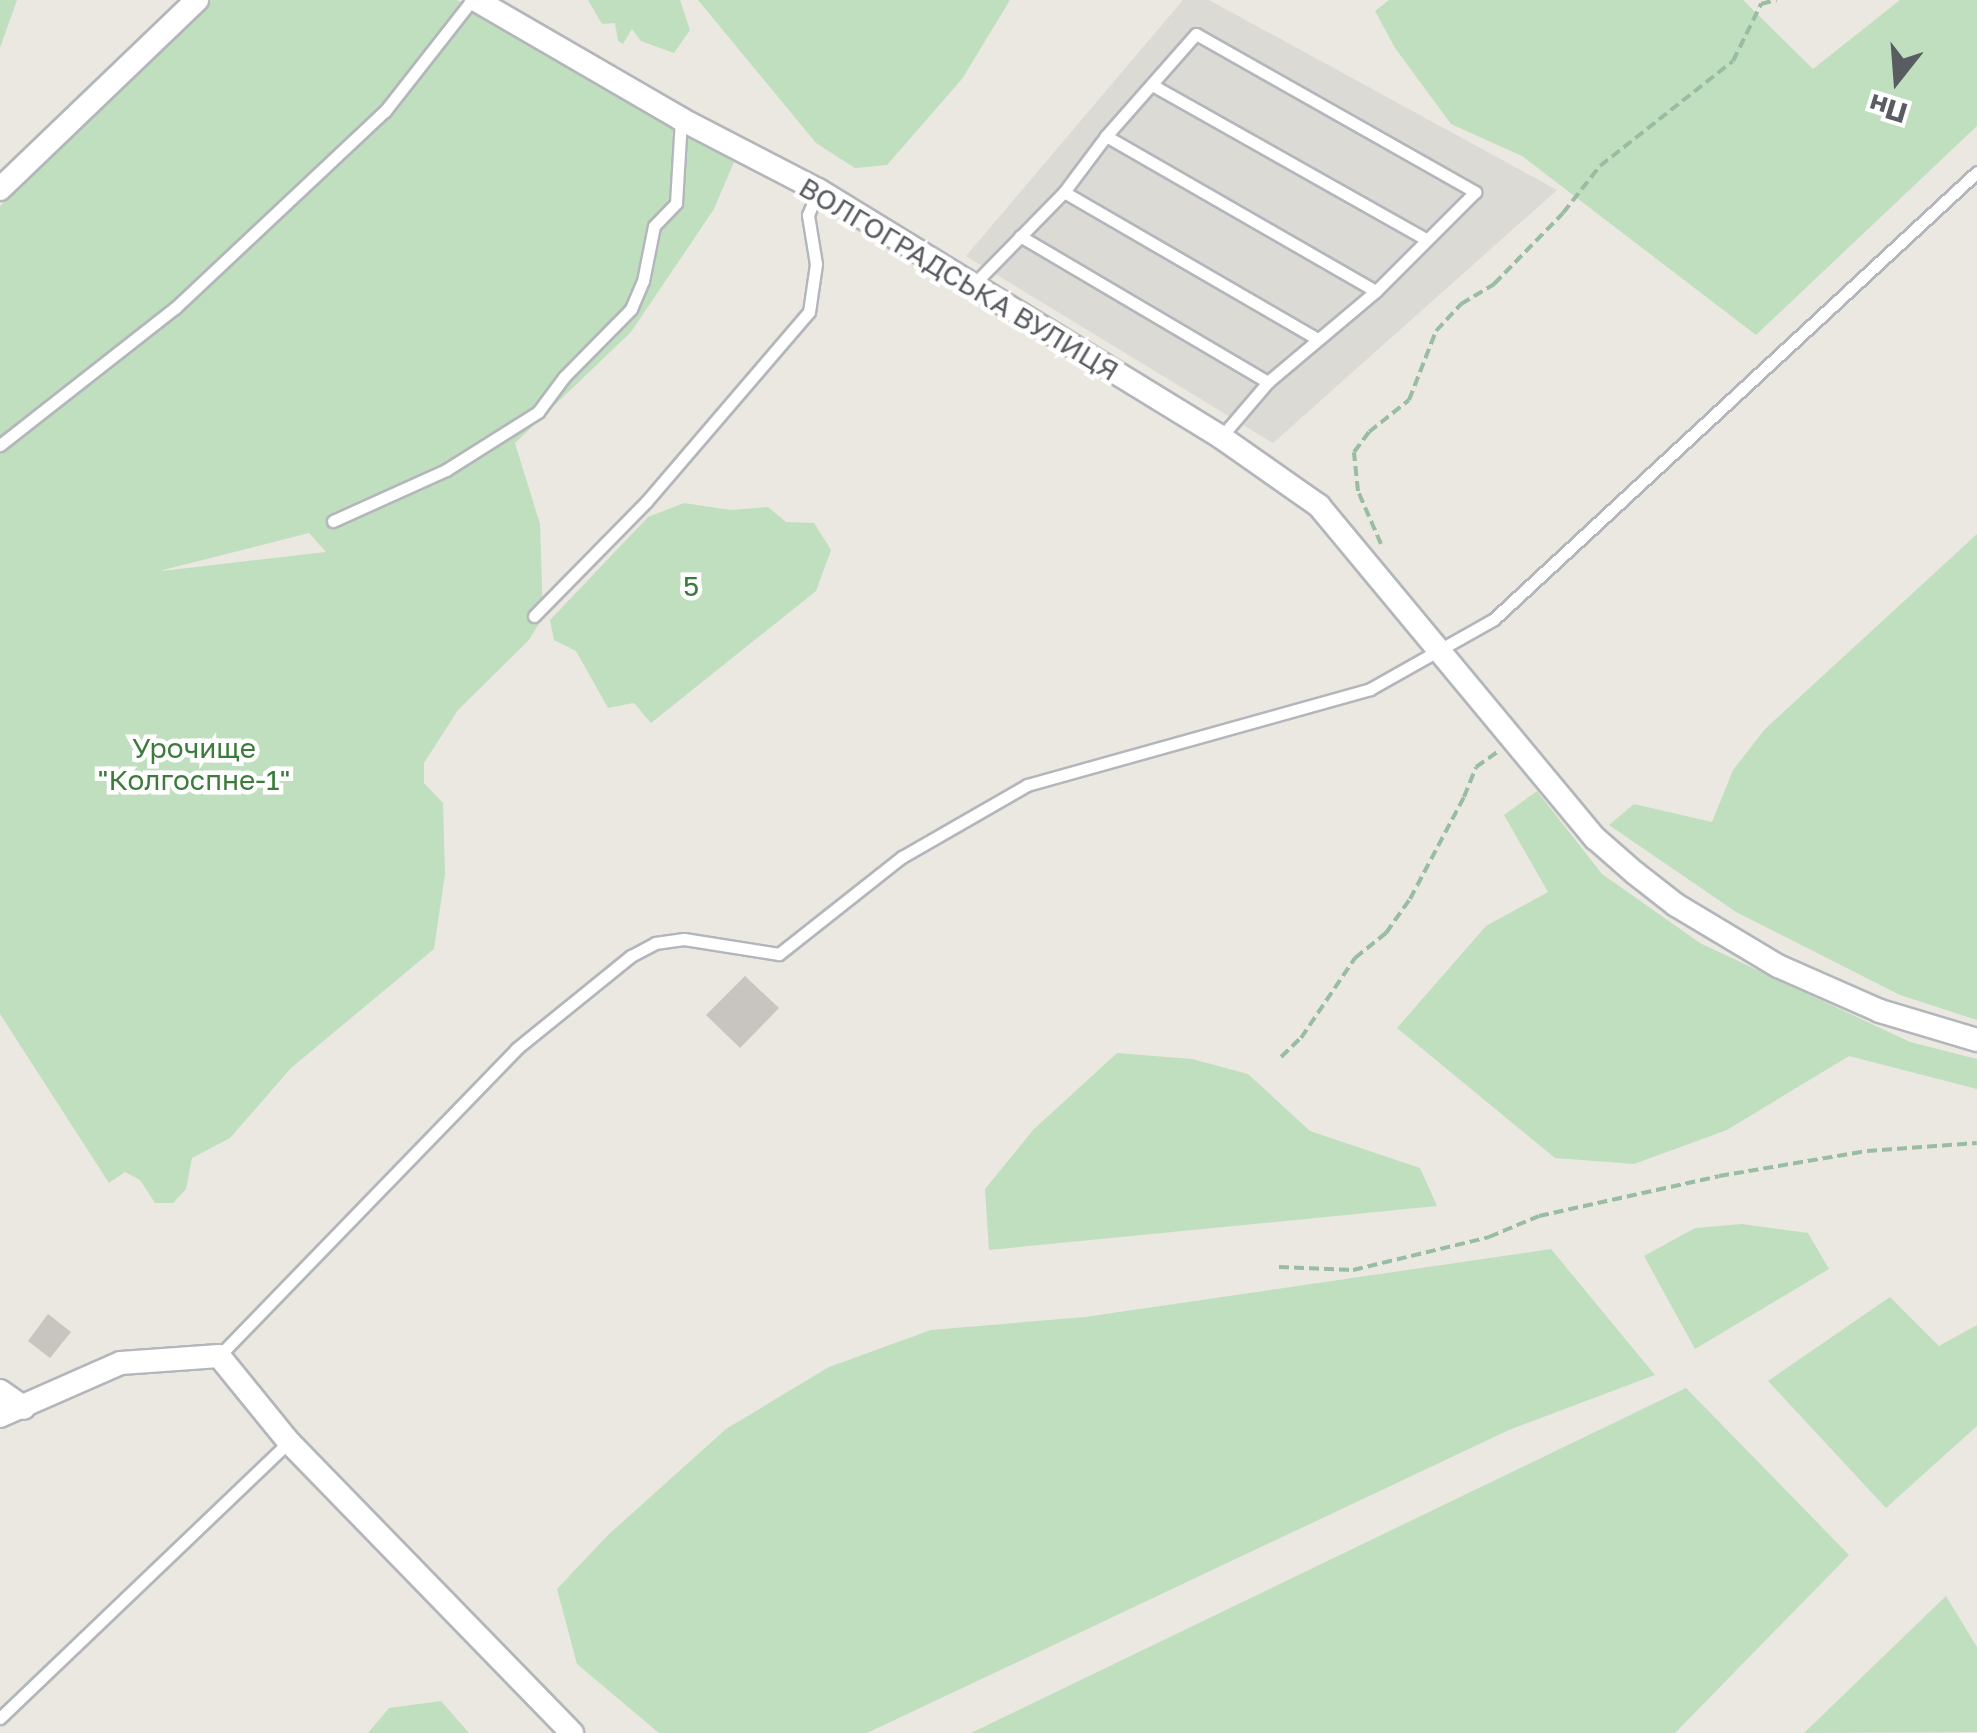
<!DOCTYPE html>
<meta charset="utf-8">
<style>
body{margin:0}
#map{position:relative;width:1977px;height:1733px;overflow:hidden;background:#eae8e0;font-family:"Golos Text",sans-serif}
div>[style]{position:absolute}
.industrial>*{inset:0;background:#dcdad5}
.green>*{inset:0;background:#c0dfbf}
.building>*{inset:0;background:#c8c4c0}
.path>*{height:4px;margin-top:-2px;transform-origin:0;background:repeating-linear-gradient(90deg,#98bda2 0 10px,transparent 0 15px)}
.roads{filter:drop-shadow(2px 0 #b3b6ba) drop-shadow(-2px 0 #b3b6ba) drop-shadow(0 2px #b3b6ba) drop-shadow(0 -2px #b3b6ba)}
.lane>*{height:11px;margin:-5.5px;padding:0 5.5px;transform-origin:5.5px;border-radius:5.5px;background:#fff}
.street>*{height:22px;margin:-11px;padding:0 11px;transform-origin:11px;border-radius:11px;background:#fff}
span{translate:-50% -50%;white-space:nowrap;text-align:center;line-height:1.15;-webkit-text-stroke:9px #fff;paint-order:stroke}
.street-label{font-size:28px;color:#595c60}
.park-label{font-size:28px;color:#3d7b3d}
.north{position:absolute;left:1847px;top:30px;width:100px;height:100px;-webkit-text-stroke:8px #fff;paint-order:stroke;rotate:197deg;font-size:28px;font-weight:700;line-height:40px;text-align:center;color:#595c60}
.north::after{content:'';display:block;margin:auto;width:35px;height:45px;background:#595c60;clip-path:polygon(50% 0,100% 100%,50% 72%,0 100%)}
</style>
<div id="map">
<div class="industrial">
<i style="clip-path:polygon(1183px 0,1209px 0,1557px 190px,1273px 443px,966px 256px)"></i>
</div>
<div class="green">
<i style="clip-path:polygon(0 0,17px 0,0 48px)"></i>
<i style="clip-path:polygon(evenodd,212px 0,457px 0,734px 162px,714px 209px,631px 332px,515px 443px,540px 524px,543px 617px,529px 640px,458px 710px,424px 763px,424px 783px,443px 803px,445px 874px,434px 949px,291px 1068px,230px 1138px,192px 1158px,186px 1189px,173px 1203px,155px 1203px,140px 1180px,125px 1172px,109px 1183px,0 1014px,0 206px,212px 0,309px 533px,326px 552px,162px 571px,163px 570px,309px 533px)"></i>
<i style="clip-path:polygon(588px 0,680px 0,690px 30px,674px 53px,641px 41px,632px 29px,623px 44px,618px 41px,615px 23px,602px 24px)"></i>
<i style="clip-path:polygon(698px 0,1010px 0,962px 79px,887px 165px,855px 168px,816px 143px)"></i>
<i style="clip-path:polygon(1389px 0,1743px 0,1813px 69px,1900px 0,1977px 0,1977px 126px,1756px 335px,1522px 156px,1451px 124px,1395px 48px,1375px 11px)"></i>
<i style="clip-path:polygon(684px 503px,731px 510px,768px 507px,786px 522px,814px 523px,831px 550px,816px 591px,651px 723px,634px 703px,608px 708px,576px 651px,554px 640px,550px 620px,648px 517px)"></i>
<i style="clip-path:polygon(1977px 534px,1977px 1020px,1900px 995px,1736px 912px,1609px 825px,1634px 804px,1712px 822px,1733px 770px,1765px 729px)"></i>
<i style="clip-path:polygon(1537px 791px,1602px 874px,1700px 943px,1910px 1042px,1977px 1059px,1977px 1089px,1849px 1056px,1727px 1130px,1634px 1164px,1555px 1158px,1397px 1028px,1486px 926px,1548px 892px,1504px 815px)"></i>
<i style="clip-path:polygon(1117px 1053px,1192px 1059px,1248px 1074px,1310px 1131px,1420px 1168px,1437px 1206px,989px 1250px,985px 1189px,1033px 1130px)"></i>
<i style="clip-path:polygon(1742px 1224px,1808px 1233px,1829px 1269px,1695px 1349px,1644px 1256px,1695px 1228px)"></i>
<i style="clip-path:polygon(1551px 1249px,1655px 1375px,1509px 1430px,867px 1733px,659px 1733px,577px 1664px,557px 1589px,608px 1535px,726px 1429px,829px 1367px,931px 1330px,1085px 1317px)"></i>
<i style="clip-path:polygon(1890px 1297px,1939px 1346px,1977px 1325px,1977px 1426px,1886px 1508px,1768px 1381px)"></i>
<i style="clip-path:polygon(1686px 1388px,1849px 1555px,1675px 1733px,971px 1733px)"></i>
<i style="clip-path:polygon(1946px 1596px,1977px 1647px,1977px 1732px,1804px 1733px)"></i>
<i style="clip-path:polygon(441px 1701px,469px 1733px,368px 1733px,389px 1708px)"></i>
</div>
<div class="building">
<i style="clip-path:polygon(745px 976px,779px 1008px,740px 1048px,706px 1015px)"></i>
<i style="clip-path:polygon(48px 1314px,71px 1332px,50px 1358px,28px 1341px)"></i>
</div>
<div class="path">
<i style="left:1381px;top:544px;width:58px;rotate:-113.5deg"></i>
<i style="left:1358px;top:491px;width:39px;rotate:-96deg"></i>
<i style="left:1354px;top:452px;width:25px;rotate:-53deg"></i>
<i style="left:1369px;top:432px;width:51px;rotate:-38.7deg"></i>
<i style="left:1409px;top:400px;width:74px;rotate:-68.6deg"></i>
<i style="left:1436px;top:331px;width:37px;rotate:-47deg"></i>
<i style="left:1461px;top:304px;width:39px;rotate:-31deg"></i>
<i style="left:1494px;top:284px;width:99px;rotate:-45.8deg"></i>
<i style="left:1563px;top:213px;width:60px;rotate:-51.8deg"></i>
<i style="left:1600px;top:166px;width:169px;rotate:-38.3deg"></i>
<i style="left:1733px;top:61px;width:64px;rotate:-63.8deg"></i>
<i style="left:1761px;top:4px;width:16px;rotate:-15deg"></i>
<i style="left:1281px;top:1057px;width:28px;rotate:-44deg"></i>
<i style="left:1301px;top:1038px;width:97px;rotate:-56deg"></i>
<i style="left:1355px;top:958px;width:40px;rotate:-39deg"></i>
<i style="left:1386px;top:933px;width:42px;rotate:-54.8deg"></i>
<i style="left:1410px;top:899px;width:115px;rotate:-62.1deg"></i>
<i style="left:1464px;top:797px;width:32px;rotate:-68deg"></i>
<i style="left:1476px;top:767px;width:28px;rotate:-35deg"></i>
<i style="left:1279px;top:1267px;width:74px;rotate:2.3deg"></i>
<i style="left:1353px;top:1270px;width:140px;rotate:-13.6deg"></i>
<i style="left:1489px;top:1237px;width:54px;rotate:-22.8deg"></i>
<i style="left:1539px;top:1216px;width:184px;rotate:-12.5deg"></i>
<i style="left:1719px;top:1176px;width:150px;rotate:-9.6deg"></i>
<i style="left:1867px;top:1151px;width:110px;rotate:-4.2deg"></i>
</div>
<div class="roads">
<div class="lane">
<i style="left:1154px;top:86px;width:313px;rotate:29.4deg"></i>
<i style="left:1106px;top:136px;width:311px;rotate:29.9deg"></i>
<i style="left:1064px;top:192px;width:293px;rotate:30.1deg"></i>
<i style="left:1020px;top:236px;width:288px;rotate:30.5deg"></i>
<i style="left:970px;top:288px;width:134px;rotate:-45.6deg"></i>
<i style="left:1064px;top:192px;width:70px;rotate:-53.1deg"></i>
<i style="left:1106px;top:136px;width:136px;rotate:-48.6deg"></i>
<i style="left:1196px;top:34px;width:321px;rotate:29.5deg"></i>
<i style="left:1475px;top:192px;width:140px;rotate:135deg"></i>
<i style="left:1376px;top:291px;width:141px;rotate:139.9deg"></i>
<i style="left:1268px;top:382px;width:72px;rotate:130.5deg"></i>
<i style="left:0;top:445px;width:222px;rotate:-38.1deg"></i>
<i style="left:175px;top:308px;width:288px;rotate:-43.2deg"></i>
<i style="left:385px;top:111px;width:141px;rotate:-51.9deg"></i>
<i style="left:333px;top:521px;width:124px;rotate:-24.3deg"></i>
<i style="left:446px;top:470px;width:109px;rotate:-32.2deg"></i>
<i style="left:538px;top:412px;width:44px;rotate:-53.4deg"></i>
<i style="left:564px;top:377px;width:95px;rotate:-45.4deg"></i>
<i style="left:631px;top:309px;width:30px;rotate:-67deg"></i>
<i style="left:643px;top:281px;width:56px;rotate:-78.7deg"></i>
<i style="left:654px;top:226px;width:32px;rotate:-46deg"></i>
<i style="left:676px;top:203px;width:84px;rotate:-86.6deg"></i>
<i style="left:534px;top:616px;width:160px;rotate:-45.5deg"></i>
<i style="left:646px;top:502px;width:250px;rotate:-49.4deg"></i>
<i style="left:809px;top:312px;width:49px;rotate:-81.7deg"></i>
<i style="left:816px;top:264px;width:50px;rotate:-99.3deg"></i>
<i style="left:808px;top:215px;width:27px;rotate:-68deg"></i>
<i style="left:219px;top:1356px;width:427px;rotate:-45.9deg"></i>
<i style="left:516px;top:1049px;width:148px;rotate:-39deg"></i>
<i style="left:631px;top:956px;width:27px;rotate:-28deg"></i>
<i style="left:655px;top:943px;width:29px;rotate:-8deg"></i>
<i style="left:684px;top:939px;width:96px;rotate:9deg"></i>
<i style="left:779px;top:954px;width:157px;rotate:-38.3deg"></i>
<i style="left:902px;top:857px;width:144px;rotate:-29.9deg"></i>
<i style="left:1027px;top:785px;width:356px;rotate:-15.6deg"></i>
<i style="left:1370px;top:689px;width:142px;rotate:-29.4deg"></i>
<i style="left:1494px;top:619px;width:658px;rotate:-42.78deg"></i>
<i style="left:0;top:1718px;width:400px;rotate:-43.7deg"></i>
</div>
<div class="street">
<i style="left:476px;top:0;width:237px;rotate:30.1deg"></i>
<i style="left:681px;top:119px;width:154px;rotate:27.4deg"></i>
<i style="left:818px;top:190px;width:473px;rotate:31.5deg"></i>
<i style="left:1221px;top:437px;width:120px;rotate:35.1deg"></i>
<i style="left:1319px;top:506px;width:432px;rotate:50.3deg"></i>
<i style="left:1595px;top:838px;width:53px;rotate:41.2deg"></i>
<i style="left:1635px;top:873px;width:52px;rotate:38deg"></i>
<i style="left:1676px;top:905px;width:119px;rotate:30.9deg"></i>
<i style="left:1778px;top:966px;width:111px;rotate:23.8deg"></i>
<i style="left:1880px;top:1011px;width:101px;rotate:16.6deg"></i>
<i style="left:0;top:189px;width:273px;rotate:-43.8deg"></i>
<i style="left:0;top:1391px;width:29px;rotate:35deg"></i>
<i style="left:0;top:1416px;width:132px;rotate:-23.7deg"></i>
<i style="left:121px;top:1363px;width:98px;rotate:-4.1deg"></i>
<i style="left:219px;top:1356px;width:111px;rotate:50.9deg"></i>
<i style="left:289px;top:1442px;width:406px;rotate:45.8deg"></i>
</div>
</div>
<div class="street-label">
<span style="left:959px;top:279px;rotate:31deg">ВОЛГОГРАДСЬКА ВУЛИЦЯ</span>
</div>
<div class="park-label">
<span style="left:691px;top:586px">5</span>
<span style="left:194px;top:764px">Урочище<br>"Колгоспне-1"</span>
</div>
<div class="north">Пн</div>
</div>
